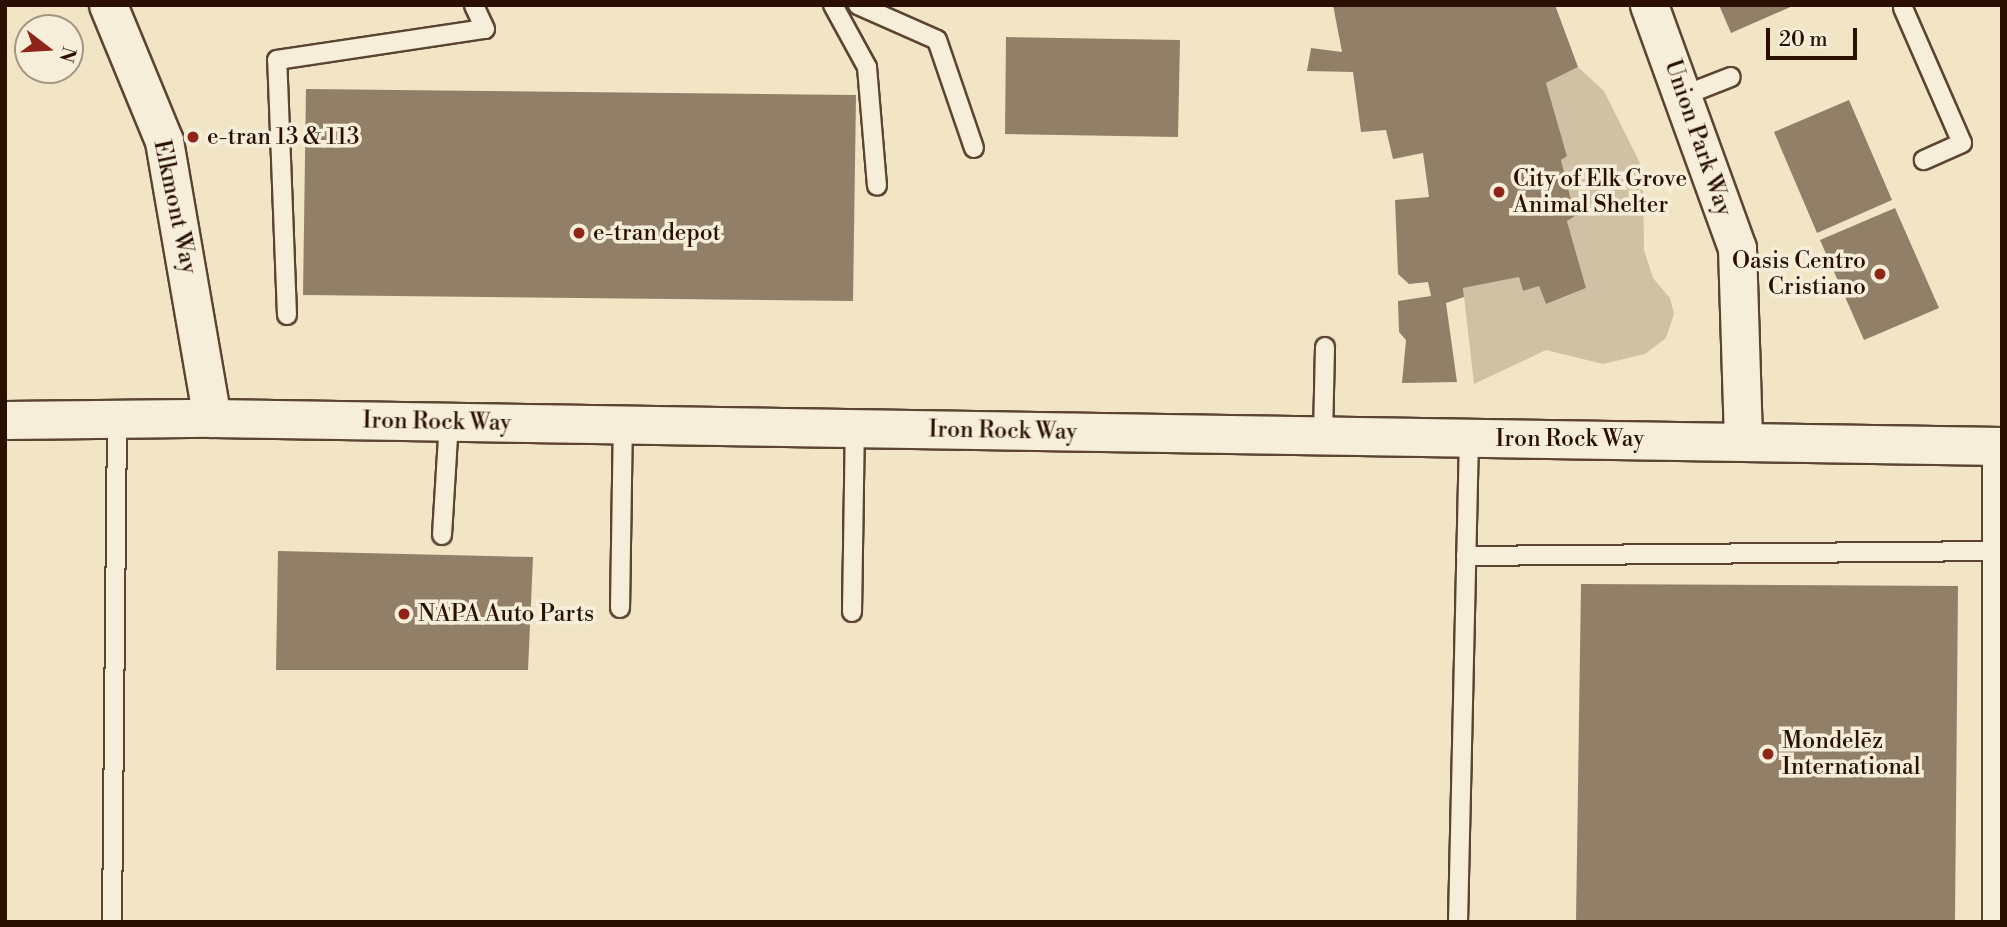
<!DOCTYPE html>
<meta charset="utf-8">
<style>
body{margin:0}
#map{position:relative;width:2007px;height:927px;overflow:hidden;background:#f2e5c6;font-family:"Libre Bodoni",serif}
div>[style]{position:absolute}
.green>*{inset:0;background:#d0c1a4}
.building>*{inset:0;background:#927f67}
.roads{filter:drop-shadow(2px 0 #5b4532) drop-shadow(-2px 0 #5b4532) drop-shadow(0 2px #5b4532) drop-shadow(0 -2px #5b4532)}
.lane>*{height:18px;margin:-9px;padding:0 9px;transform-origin:9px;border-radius:9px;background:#f7eeda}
.street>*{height:37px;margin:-18.5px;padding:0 18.5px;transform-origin:18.5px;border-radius:18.5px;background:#f7eeda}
.dots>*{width:19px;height:19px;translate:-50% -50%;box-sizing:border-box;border:4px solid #f7eeda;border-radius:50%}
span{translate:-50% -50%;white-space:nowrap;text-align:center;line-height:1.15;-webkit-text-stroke:7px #f7eeda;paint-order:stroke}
.poi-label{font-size:23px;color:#291000}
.left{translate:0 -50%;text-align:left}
.right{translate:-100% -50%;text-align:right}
.street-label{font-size:23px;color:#291000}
.frame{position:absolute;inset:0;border:7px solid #291000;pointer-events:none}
.north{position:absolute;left:14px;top:14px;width:70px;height:70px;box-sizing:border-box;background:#f7eeda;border:2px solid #a59583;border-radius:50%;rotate:107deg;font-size:19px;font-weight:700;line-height:28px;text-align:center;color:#291000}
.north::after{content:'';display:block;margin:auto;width:24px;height:32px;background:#8f2418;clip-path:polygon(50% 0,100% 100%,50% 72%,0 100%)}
.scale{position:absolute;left:1766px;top:28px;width:91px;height:32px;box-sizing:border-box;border:4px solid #291000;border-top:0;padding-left:9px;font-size:21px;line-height:24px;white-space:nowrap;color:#291000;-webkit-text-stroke:5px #f7eeda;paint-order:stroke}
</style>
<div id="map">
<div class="green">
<i style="clip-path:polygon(1578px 67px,1604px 91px,1643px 169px,1644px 250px,1653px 278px,1670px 298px,1674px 314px,1666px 338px,1645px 354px,1603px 364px,1546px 350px,1474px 384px,1463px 288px,1519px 277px,1523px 291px,1539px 286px,1546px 304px,1586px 288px,1567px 221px,1575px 216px,1561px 160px,1567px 156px,1546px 83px)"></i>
</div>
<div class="building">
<i style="clip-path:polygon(1333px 5px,1555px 5px,1578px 67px,1546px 83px,1567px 156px,1561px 160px,1575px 216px,1567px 221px,1586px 288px,1546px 304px,1539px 286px,1523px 291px,1519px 277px,1463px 288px,1464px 297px,1446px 303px,1457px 382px,1402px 383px,1406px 340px,1399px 332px,1398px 301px,1431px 296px,1428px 282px,1409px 284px,1398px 274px,1395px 200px,1429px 197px,1423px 153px,1393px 159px,1386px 130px,1361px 132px,1353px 72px,1307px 71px,1311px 48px,1342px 52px)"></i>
<i style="clip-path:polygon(1719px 5px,1795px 5px,1731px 33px)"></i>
<i style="clip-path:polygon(1006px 37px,1180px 40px,1178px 137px,1005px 134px)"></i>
<i style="clip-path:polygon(306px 89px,856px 95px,853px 301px,303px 295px)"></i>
<i style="clip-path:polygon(1849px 100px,1892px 200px,1817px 233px,1774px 132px)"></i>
<i style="clip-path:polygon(1895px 208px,1939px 308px,1864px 340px,1820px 240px)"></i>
<i style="clip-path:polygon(278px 551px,533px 557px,528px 670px,276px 670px)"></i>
<i style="clip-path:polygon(1581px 584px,1958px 586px,1955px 922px,1576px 922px)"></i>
</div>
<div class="roads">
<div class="lane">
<i style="left:833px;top:5px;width:71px;rotate:61.3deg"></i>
<i style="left:867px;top:67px;width:119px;rotate:85.2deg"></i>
<i style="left:858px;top:5px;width:86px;rotate:23.9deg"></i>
<i style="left:937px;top:40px;width:114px;rotate:71.1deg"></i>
<i style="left:1903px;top:8px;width:147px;rotate:66.4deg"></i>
<i style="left:1962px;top:143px;width:42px;rotate:155.9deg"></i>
<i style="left:1685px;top:95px;width:49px;rotate:-21.4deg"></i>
<i style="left:287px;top:315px;width:255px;rotate:-92.2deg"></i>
<i style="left:277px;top:60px;width:210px;rotate:-8.5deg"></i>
<i style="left:485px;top:29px;width:26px;rotate:-115deg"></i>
<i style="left:1323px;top:436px;width:89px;rotate:-88.7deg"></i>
<i style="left:442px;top:535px;width:113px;rotate:-86.5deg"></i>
<i style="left:1466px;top:556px;width:526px;rotate:-0.54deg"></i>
<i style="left:620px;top:608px;width:183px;rotate:-89.1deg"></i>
<i style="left:852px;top:612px;width:183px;rotate:-89.1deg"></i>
<i style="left:112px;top:922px;width:501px;rotate:-89.43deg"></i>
<i style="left:1458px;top:922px;width:483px;rotate:-88.7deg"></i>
<i style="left:1992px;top:922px;width:476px;rotate:-90deg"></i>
</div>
<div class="street">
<i style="left:108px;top:5px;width:147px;rotate:67.6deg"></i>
<i style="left:164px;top:141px;width:281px;rotate:80.2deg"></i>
<i style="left:1649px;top:5px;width:258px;rotate:70.1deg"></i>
<i style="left:1737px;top:248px;width:193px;rotate:88.2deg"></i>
<i style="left:5px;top:420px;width:207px;rotate:-0.6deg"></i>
<i style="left:212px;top:418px;width:1790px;rotate:0.9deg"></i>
</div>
</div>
<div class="dots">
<i style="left:193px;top:137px;background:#8f2418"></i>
<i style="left:1499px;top:192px;background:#8f2418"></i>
<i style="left:579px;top:233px;background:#8f2418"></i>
<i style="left:1880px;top:274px;background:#8f2418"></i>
<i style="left:404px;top:614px;background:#8f2418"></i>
<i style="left:1768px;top:754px;background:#8f2418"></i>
</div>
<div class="poi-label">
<span class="left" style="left:207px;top:137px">e-tran 13 &amp; 113</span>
<span class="left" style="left:1513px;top:192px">City of Elk Grove<br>Animal Shelter</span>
<span class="left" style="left:593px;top:233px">e-tran depot</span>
<span class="right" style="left:1866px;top:274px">Oasis Centro<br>Cristiano</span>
<span class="left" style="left:418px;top:614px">NAPA Auto Parts</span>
<span class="left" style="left:1782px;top:754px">Mondelēz<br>International</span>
</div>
<div class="street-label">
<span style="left:1698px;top:138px;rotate:71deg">Union Park Way</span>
<span style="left:175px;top:207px;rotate:78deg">Elkmont Way</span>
<span style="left:437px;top:422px;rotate:1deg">Iron Rock Way</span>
<span style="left:1003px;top:431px;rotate:1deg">Iron Rock Way</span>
<span style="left:1570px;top:439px">Iron Rock Way</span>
</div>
<div class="frame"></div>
<div class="north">N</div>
<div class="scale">20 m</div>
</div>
